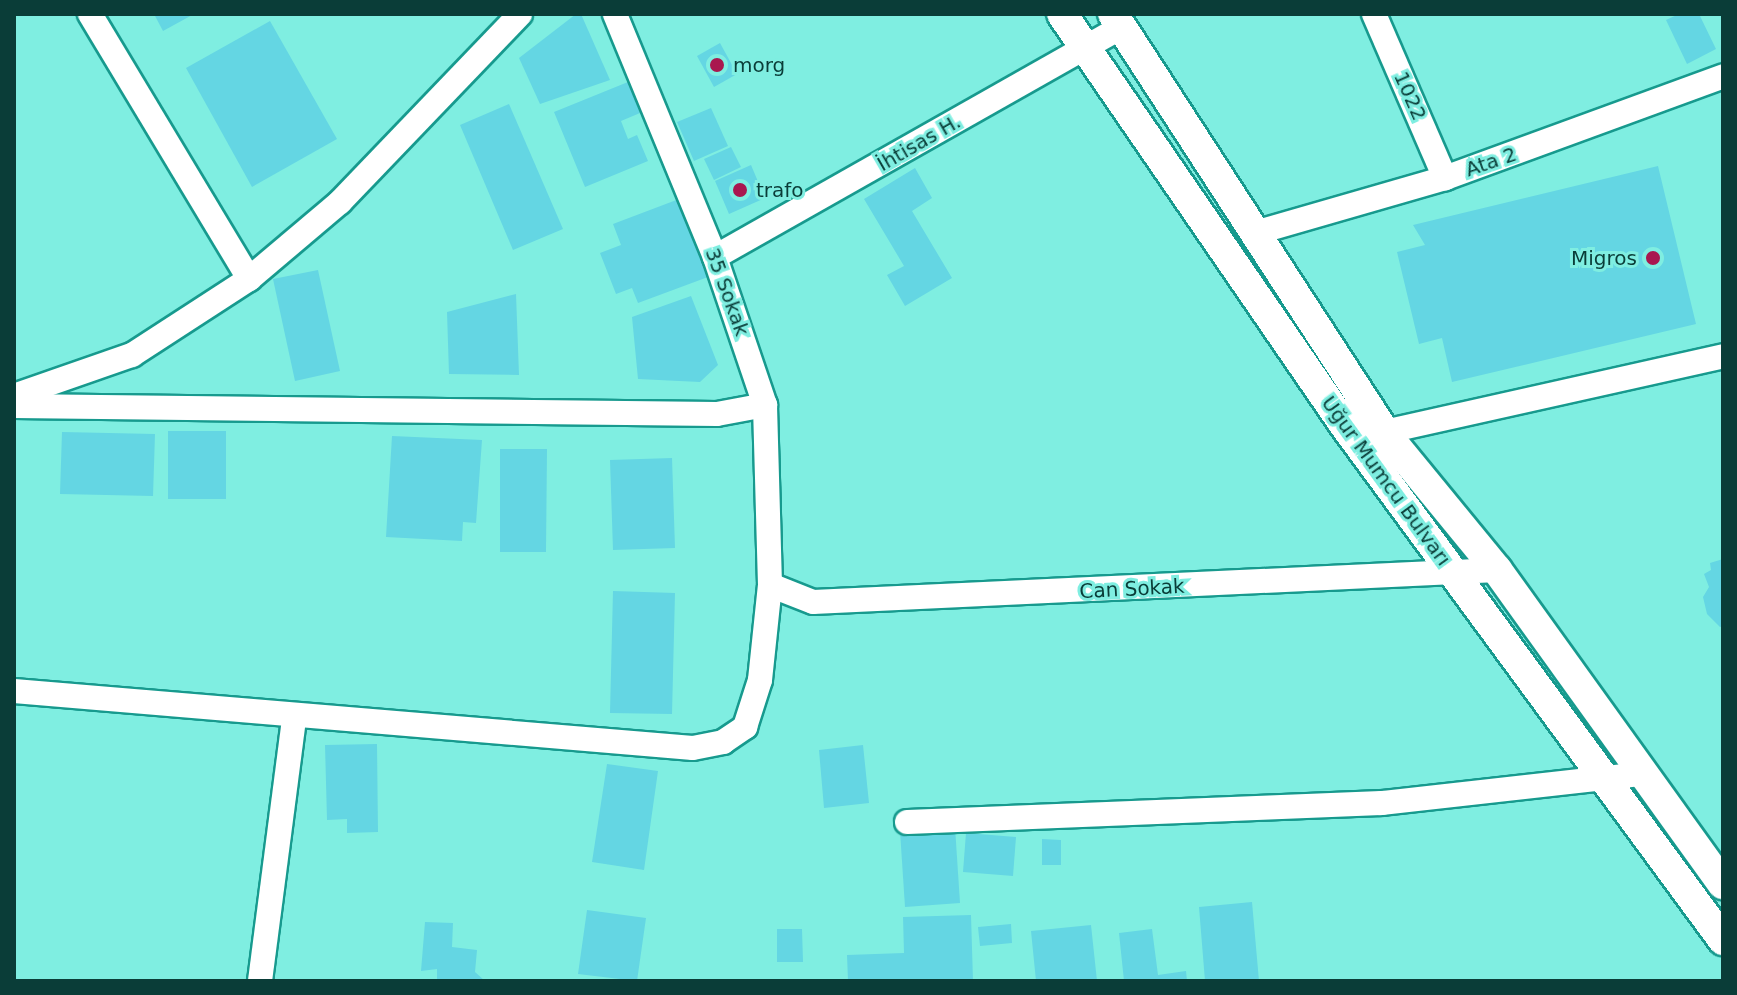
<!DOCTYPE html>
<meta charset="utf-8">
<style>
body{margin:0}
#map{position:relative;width:1737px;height:995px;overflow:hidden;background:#7feee1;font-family:"DejaVu Sans",sans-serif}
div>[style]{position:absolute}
.building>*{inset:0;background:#64d6e3}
.roads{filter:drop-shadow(2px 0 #179a8e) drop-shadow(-2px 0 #179a8e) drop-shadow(0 2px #179a8e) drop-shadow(0 -2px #179a8e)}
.minor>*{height:24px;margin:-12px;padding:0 12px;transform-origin:12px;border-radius:12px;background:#fff}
.tertiary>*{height:30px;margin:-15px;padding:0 15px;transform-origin:15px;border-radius:15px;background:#fff}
.dots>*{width:22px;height:22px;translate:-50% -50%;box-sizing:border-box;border:4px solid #7feee1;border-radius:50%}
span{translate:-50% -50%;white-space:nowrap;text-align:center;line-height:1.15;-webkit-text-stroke:6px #7feee1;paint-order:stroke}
.poi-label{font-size:20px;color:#0a3d38}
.left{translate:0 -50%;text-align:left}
.right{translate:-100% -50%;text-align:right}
.street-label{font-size:20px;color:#0a3d38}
.frame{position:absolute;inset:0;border:16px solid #0a3d38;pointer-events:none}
</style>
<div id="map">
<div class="building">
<i style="clip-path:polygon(154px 14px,194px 14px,163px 31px)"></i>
<i style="clip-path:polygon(576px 14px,581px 14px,610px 80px,540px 104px,519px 58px)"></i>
<i style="clip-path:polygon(1679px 14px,1699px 14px,1716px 49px,1687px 64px,1666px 20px)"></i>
<i style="clip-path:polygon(270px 21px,337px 139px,252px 187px,186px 68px)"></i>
<i style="clip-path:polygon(720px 43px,737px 74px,714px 87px,697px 56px)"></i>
<i style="clip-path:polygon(628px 82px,640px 113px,621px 121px,628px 139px,637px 135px,648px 161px,585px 187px,554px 112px)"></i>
<i style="clip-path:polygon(509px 104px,563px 229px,513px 250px,460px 125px)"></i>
<i style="clip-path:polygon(711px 108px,728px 146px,694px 161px,677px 122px)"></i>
<i style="clip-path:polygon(731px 147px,741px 167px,714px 180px,704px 159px)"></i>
<i style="clip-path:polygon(751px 165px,765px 198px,729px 214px,715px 181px)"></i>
<i style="clip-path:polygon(1658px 166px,1696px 324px,1452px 382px,1442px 338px,1419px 344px,1397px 252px,1425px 245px,1413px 225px)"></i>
<i style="clip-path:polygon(915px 168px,932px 198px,912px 211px,952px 278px,905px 306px,887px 275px,904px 266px,864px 199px)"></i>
<i style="clip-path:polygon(679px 199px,708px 277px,638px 303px,632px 288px,616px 294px,600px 253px,621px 245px,613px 224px)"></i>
<i style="clip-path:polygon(318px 270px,340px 371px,295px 381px,273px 279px)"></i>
<i style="clip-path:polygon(516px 294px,519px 375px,449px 374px,447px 312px)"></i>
<i style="clip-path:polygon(691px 296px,718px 365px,700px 382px,638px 379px,632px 317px)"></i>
<i style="clip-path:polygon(168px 431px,226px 431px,226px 499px,168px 499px)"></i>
<i style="clip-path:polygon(62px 432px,155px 434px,153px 496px,60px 494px)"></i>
<i style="clip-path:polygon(392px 436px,482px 440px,476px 523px,463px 522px,462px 541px,386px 537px)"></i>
<i style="clip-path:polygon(500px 449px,547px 449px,546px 552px,500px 552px)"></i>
<i style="clip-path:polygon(672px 458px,675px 548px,613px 550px,610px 460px)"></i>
<i style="clip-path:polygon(1723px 559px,1723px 626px,1720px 627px,1707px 614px,1703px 597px,1709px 587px,1704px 574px,1711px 570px,1710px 563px)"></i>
<i style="clip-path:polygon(613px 591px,675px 593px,672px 714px,610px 713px)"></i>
<i style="clip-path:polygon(377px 744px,378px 832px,347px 833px,347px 819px,327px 820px,325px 745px)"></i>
<i style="clip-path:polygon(863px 745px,869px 803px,824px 808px,819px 750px)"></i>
<i style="clip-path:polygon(607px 764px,658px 771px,644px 870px,592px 862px)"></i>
<i style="clip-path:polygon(955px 827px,960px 903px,905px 907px,900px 831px)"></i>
<i style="clip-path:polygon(966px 833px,1016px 837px,1013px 876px,963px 872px)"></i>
<i style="clip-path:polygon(1042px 839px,1061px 840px,1061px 865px,1042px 865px)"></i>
<i style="clip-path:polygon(1252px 902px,1259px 981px,1205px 981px,1199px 907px)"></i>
<i style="clip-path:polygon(587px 910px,646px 918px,637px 981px,578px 974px)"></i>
<i style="clip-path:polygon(971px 915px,973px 981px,848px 981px,847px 955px,904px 953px,903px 917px)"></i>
<i style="clip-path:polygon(425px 922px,453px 923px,452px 947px,477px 950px,475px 972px,485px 981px,437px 981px,437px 969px,421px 971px)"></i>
<i style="clip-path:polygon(1011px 924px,1012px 943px,980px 946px,978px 927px)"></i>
<i style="clip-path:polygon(1091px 925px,1097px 981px,1036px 981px,1031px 931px)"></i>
<i style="clip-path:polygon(777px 929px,802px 929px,803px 962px,777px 962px)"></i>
<i style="clip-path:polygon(1152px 929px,1158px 975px,1186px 971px,1187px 981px,1124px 981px,1119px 933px)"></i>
</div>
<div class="roads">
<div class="minor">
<i style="left:90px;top:14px;width:309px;rotate:59deg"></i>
<i style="left:1374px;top:14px;width:179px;rotate:66.6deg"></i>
<i style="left:1255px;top:233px;width:198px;rotate:-16.1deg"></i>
<i style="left:1445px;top:178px;width:296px;rotate:-20.1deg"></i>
<i style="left:715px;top:257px;width:467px;rotate:-29.5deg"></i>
<i style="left:14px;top:396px;width:125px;rotate:-19.2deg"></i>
<i style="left:132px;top:355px;width:140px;rotate:-33deg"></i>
<i style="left:249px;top:279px;width:119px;rotate:-40.2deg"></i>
<i style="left:340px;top:202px;width:260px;rotate:-46.2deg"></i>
<i style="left:14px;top:406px;width:703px;rotate:0.65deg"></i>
<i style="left:717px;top:414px;width:49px;rotate:-10.6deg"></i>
<i style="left:1384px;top:432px;width:347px;rotate:-12.6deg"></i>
<i style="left:770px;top:585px;width:46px;rotate:21.6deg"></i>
<i style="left:813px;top:602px;width:685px;rotate:-2.68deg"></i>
<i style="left:14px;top:691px;width:681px;rotate:4.8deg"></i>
<i style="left:693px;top:748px;width:31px;rotate:-11deg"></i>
<i style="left:723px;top:742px;width:27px;rotate:-34deg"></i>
<i style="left:745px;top:727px;width:49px;rotate:-72.3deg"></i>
<i style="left:760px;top:680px;width:96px;rotate:-84deg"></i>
<i style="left:770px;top:585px;width:180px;rotate:-91.6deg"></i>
<i style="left:765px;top:405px;width:156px;rotate:-108.7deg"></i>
<i style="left:715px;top:257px;width:263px;rotate:-112.4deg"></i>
<i style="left:907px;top:822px;width:475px;rotate:-2.3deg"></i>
<i style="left:1382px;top:803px;width:261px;rotate:-6.4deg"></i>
<i style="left:260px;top:981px;width:265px;rotate:-82.6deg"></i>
</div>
<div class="tertiary">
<i style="left:1062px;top:14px;width:496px;rotate:55.5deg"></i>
<i style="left:1343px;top:423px;width:642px;rotate:53.68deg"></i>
<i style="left:1113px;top:14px;width:498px;rotate:57deg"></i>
<i style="left:1384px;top:432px;width:178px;rotate:50.7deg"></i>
<i style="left:1497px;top:570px;width:387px;rotate:54.3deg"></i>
</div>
</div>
<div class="dots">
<i style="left:717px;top:65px;background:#a9174f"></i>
<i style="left:740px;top:190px;background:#a9174f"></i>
<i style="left:1653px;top:258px;background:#a9174f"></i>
</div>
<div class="poi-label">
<span class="left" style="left:733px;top:65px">morg</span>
<span class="left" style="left:756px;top:190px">trafo</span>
<span class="right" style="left:1637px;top:258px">Migros</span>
</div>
<div class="street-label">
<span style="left:1410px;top:96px;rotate:66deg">1022</span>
<span style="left:919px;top:143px;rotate:-30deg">İhtisas H.</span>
<span style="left:1491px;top:162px;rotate:-19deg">Ata 2</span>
<span style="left:727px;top:292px;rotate:70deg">35 Sokak</span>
<span style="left:1386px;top:481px;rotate:54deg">Uğur Mumcu Bulvarı</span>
<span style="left:1132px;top:589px;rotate:-3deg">Can Sokak</span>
</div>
<div class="frame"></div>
</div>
